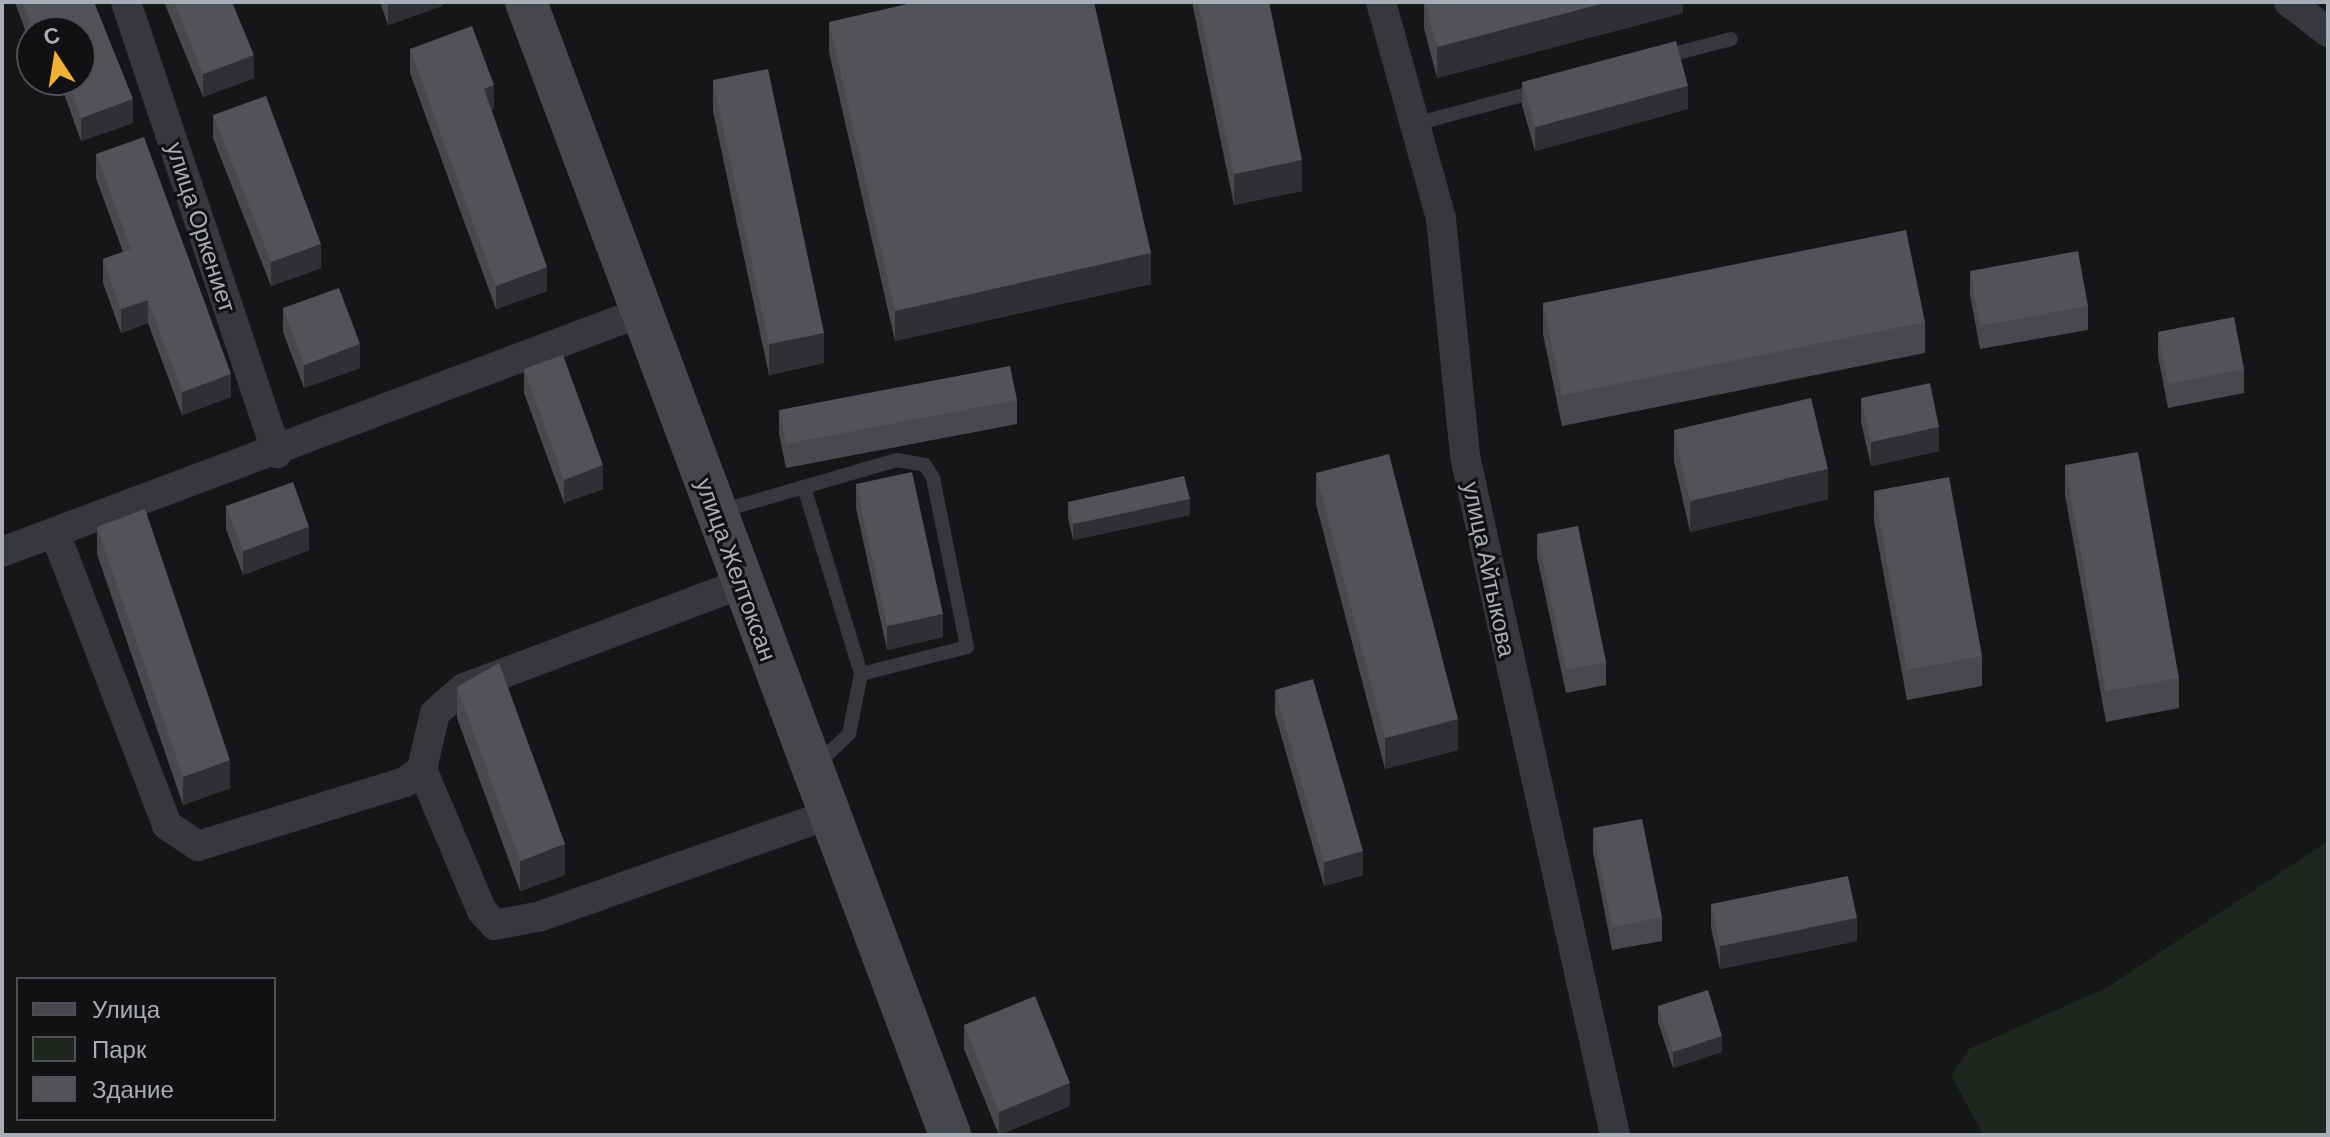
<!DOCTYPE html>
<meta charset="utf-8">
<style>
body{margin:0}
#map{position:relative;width:2330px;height:1137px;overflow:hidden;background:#161618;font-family:Barlow,sans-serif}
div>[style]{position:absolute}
.green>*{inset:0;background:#1e261f}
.lane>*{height:14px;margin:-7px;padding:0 7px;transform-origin:7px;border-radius:7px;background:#37383d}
.street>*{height:30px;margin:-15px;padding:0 15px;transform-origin:15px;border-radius:15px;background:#37383d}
.secondary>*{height:42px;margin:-21px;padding:0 21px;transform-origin:21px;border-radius:21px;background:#45474d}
.wall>*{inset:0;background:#47494d}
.shaded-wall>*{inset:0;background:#2f3033}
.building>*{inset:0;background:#525359}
span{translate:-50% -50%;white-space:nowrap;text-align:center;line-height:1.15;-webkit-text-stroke:6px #111113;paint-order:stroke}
.street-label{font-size:24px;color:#a8adb8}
.frame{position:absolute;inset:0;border:4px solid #a8adb8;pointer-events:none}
.legend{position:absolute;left:16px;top:977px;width:260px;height:144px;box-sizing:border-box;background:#111113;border:2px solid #4d4f55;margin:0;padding:10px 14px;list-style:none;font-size:24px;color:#a8adb8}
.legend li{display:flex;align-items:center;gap:16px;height:40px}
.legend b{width:40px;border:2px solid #4d4f55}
.north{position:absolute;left:16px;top:16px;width:80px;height:80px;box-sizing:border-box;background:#111113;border:2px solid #4d4f55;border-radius:50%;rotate:348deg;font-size:22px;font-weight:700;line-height:32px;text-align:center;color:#a8adb8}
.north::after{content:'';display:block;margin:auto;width:28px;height:36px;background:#f2b134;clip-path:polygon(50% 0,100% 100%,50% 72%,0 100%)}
</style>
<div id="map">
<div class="green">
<i style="clip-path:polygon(2328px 841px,2328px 1135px,1983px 1135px,1951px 1075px,1969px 1049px,2108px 987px)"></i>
</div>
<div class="lane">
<i style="left:1662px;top:57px;width:71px;rotate:-14.6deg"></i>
<i style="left:1415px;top:124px;width:127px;rotate:-15deg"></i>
<i style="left:804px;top:487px;width:195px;rotate:73deg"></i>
<i style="left:721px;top:511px;width:183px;rotate:-16.2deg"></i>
<i style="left:897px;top:460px;width:28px;rotate:10deg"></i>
<i style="left:925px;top:465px;width:15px;rotate:58deg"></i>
<i style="left:933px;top:478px;width:172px;rotate:78.6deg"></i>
<i style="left:967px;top:647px;width:109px;rotate:165.7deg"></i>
<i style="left:861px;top:674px;width:61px;rotate:101.3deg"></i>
<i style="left:849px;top:734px;width:45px;rotate:136.8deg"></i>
</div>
<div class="street">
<i style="left:126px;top:2px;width:476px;rotate:71.5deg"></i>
<i style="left:1381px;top:2px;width:225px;rotate:74.5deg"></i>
<i style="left:1441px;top:219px;width:238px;rotate:84.2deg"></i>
<i style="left:1465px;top:456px;width:695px;rotate:77.54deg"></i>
<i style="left:2289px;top:2px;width:49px;rotate:37.6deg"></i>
<i style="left:55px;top:533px;width:313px;rotate:69deg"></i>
<i style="left:167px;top:825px;width:37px;rotate:34deg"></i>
<i style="left:198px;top:846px;width:217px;rotate:-17.2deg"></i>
<i style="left:405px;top:782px;width:21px;rotate:-37deg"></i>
<i style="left:422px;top:769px;width:57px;rotate:-76.9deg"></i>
<i style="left:435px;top:713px;width:38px;rotate:-41deg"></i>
<i style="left:464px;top:688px;width:296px;rotate:-20.6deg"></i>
<i style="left:2px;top:552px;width:684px;rotate:-20.56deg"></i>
<i style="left:422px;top:769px;width:154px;rotate:67.1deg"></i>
<i style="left:482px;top:911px;width:19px;rotate:47deg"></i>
<i style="left:495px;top:925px;width:47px;rotate:-11.1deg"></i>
<i style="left:541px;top:916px;width:307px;rotate:-19.4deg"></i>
</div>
<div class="secondary">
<i style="left:526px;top:2px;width:1210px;rotate:69.48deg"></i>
</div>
<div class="wall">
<i style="clip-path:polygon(15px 2px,94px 2px,133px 123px,81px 141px,59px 80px,80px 80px,80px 32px,32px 32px,32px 50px)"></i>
<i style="clip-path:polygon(164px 2px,232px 2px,254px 78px,203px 97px)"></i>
<i style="clip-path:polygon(380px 2px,442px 2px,442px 6px,388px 25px)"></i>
<i style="clip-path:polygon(1192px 2px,1269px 2px,1302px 191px,1234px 205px)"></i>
<i style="clip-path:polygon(1424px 2px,1683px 2px,1683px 13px,1437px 78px,1424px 28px)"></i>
<i style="clip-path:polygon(829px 22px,1151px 284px,895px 341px,829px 52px)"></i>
<i style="clip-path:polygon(410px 49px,494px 109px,491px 110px,547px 291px,496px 309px,410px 73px)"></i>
<i style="clip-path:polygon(713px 80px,824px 363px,769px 375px,713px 111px)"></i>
<i style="clip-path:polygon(1522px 82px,1688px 109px,1535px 151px,1522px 105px)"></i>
<i style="clip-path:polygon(213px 115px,321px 268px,271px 286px,213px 138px)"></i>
<i style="clip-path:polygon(96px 154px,231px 397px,182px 415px,148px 323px,121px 333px,103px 283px,103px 259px,123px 252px,96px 178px)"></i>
<i style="clip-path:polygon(1970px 271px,2088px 306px,2088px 330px,1980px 349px,1970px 295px)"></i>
<i style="clip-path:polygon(1543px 303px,1925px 322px,1925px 353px,1562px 426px,1543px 334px)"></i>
<i style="clip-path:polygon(283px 308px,360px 368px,304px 388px,283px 332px)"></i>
<i style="clip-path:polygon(2158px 332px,2244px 369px,2244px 393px,2168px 408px,2158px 356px)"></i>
<i style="clip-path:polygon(524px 369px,603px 489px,564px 503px,524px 393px)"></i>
<i style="clip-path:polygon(1861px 398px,1939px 451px,1871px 466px,1861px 422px)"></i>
<i style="clip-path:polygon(1017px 400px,1017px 424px,786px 468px,779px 434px,779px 410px)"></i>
<i style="clip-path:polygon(1674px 430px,1828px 499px,1690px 532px,1674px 461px)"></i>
<i style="clip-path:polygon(2065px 465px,2179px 678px,2179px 708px,2106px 722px,2065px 495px)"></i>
<i style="clip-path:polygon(1316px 473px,1458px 750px,1385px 769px,1316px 504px)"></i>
<i style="clip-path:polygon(856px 484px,943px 637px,887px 650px,856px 508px)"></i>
<i style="clip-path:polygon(1874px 491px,1982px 656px,1982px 686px,1907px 700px,1874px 522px)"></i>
<i style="clip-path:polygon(1068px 502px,1190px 515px,1073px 540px,1068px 518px)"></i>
<i style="clip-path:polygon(226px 506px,309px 550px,243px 575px,226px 529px)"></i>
<i style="clip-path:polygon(97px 527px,230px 788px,183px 805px,97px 554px)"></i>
<i style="clip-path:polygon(1537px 534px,1606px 662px,1606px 685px,1566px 693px,1537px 557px)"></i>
<i style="clip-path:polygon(457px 687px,565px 875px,520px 891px,457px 718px)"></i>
<i style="clip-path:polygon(1275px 690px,1363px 875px,1324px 886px,1275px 714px)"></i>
<i style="clip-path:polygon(1593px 828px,1662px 917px,1662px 941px,1612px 950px,1593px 852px)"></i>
<i style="clip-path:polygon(1711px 904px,1857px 941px,1720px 969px,1711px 928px)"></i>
<i style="clip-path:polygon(1658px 1006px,1722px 1052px,1673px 1068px,1658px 1022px)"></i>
<i style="clip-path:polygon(964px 1025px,1070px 1106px,999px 1135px,964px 1049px)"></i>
</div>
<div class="shaded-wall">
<i style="clip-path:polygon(388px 2px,442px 2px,442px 6px,388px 25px)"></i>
<i style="clip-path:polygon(1608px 2px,1683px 2px,1683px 13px,1437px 78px,1437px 47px)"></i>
<i style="clip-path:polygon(254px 55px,254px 78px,203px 97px,203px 74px)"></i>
<i style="clip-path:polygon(494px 85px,494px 109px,484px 112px,484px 89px)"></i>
<i style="clip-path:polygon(1688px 86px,1688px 109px,1535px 151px,1535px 127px)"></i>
<i style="clip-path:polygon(133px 99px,133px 123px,81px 141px,81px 118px)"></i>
<i style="clip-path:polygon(1302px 160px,1302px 191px,1234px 205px,1234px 174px)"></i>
<i style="clip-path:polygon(321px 244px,321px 268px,271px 286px,271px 262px)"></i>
<i style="clip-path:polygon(1151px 253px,1151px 284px,895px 341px,895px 311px)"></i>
<i style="clip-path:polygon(547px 267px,547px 291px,496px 309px,496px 286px)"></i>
<i style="clip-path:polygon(148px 300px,148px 323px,121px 333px,121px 309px)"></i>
<i style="clip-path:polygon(824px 333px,824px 363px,769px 375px,769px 344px)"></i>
<i style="clip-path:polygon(360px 344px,360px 368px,304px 388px,304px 365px)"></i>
<i style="clip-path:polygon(231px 374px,231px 397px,182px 415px,182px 392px)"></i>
<i style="clip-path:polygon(1939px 427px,1939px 451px,1871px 466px,1871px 442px)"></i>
<i style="clip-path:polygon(603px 465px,603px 489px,564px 503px,564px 480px)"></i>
<i style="clip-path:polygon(1828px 469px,1828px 499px,1690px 532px,1690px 501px)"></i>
<i style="clip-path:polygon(1190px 499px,1190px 515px,1073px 540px,1073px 524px)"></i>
<i style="clip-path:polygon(309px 527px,309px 550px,243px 575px,243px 551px)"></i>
<i style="clip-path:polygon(943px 614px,943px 637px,887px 650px,887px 626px)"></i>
<i style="clip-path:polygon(1458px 719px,1458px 750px,1385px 769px,1385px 738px)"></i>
<i style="clip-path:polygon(230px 760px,230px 788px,183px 805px,183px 777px)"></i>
<i style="clip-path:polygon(565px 844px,565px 875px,520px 891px,520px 861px)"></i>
<i style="clip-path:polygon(1363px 851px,1363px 875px,1324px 886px,1324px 862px)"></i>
<i style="clip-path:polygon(1857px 918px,1857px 941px,1720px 969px,1720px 946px)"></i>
<i style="clip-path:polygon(1722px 1036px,1722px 1052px,1673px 1068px,1673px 1052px)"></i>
<i style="clip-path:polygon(1070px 1083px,1070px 1106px,999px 1135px,999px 1112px)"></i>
</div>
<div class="building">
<i style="clip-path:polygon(23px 2px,94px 2px,133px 99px,81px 118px,67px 80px,80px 80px,80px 32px,34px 32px)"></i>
<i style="clip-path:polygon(174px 2px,232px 2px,254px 55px,203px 74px)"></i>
<i style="clip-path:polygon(916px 2px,1094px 2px,1151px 253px,895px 311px,829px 22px)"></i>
<i style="clip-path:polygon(1198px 2px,1269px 2px,1302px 160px,1234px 174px)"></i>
<i style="clip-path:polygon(1425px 2px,1608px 2px,1437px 47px)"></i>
<i style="clip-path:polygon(472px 26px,494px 85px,484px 89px,547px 267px,496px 286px,410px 49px)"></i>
<i style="clip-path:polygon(1676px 41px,1688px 86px,1535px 127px,1522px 82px)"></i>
<i style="clip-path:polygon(768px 69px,824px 333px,769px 344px,713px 80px)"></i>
<i style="clip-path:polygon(266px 96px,321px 244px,271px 262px,213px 115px)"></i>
<i style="clip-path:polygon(144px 137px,231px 374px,182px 392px,148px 300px,121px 309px,103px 259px,131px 249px,96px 154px)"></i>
<i style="clip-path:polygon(1906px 230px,1925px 322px,1562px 395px,1543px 303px)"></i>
<i style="clip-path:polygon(2078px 251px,2088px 306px,1980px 326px,1970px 271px)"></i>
<i style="clip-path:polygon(339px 288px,360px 344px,304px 365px,283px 308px)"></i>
<i style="clip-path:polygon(2234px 317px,2244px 369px,2168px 384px,2158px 332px)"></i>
<i style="clip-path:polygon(563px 355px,603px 465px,564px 480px,524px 369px)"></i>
<i style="clip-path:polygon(1010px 366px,1017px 400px,786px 444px,779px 410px)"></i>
<i style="clip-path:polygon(1930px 383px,1939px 427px,1871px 442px,1861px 398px)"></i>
<i style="clip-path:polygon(1811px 398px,1828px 469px,1690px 501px,1674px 430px)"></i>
<i style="clip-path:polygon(2138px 452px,2179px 678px,2106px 691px,2065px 465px)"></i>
<i style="clip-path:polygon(1389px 454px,1458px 719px,1385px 738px,1316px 473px)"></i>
<i style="clip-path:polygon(912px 472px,943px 614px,887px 626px,856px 484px)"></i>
<i style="clip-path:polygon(1184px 476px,1190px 499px,1073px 524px,1068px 502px)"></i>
<i style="clip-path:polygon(1949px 477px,1982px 656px,1907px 670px,1874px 491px)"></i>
<i style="clip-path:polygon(293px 482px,309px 527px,243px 551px,226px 506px)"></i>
<i style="clip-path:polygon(145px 509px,230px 760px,183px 777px,97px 527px)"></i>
<i style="clip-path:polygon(1578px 526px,1606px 662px,1566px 670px,1537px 534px)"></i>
<i style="clip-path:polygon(499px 663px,565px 844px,520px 861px,457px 687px)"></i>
<i style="clip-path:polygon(1313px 679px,1363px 851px,1324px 862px,1275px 690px)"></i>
<i style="clip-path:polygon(1642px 819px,1662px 917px,1612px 927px,1593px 828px)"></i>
<i style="clip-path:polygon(1848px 876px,1857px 918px,1720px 946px,1711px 904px)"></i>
<i style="clip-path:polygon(1708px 990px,1722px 1036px,1673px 1052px,1658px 1006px)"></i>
<i style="clip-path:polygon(1035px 996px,1070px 1083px,999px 1112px,964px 1025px)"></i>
</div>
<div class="street-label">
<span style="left:202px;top:227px;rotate:72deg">улица Оркениет</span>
<span style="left:737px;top:569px;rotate:70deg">улица Желтоксан</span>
<span style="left:1490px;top:569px;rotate:78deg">улица Айтыкова</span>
</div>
<div class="frame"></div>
<ul class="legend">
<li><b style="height:10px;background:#45474d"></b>Улица</li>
<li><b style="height:22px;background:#1e261f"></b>Парк</li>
<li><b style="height:22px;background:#525359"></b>Здание</li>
</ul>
<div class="north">С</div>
</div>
